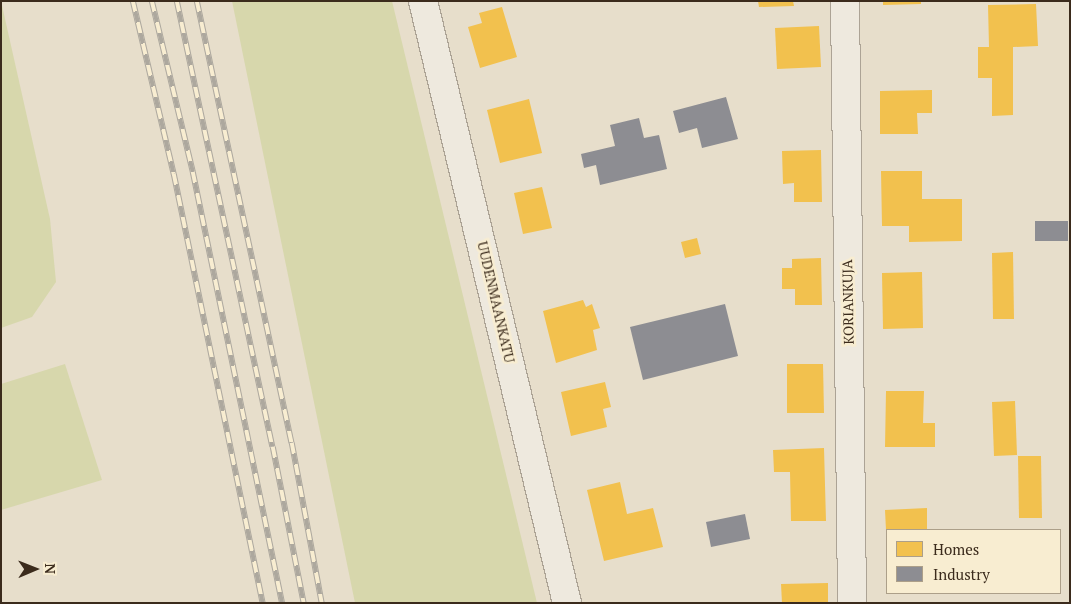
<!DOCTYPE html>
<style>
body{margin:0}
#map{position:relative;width:1071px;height:604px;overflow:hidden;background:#e7decb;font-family:"PT Serif",serif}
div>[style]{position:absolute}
.green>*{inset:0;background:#d7d7ac}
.homes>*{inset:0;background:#f2c14e}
.industry>*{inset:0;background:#8d8d92}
.roads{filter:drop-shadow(1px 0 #aca395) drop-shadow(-1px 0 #aca395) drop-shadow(0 1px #aca395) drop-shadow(0 -1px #aca395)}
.minor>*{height:28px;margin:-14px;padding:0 14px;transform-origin:14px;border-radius:14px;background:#eee9de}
.rail>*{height:5.5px;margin-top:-2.75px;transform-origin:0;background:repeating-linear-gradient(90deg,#f8edd1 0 11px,#ada89e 0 22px);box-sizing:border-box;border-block:1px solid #ada89e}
span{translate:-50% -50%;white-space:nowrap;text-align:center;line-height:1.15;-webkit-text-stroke:5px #f8edd1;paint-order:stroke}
.street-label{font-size:14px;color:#3b2b1c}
.frame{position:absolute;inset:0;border:2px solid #3b2b1c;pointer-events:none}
.legend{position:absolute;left:886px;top:529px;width:175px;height:65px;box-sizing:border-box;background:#f8edd1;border:1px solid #ac9f89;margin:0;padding:6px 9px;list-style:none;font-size:15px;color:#3b2b1c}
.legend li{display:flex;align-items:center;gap:10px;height:25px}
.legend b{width:25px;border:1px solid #ac9f89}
.north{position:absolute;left:10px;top:544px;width:50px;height:50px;-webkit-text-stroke:4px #f8edd1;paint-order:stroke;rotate:89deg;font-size:14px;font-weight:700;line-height:20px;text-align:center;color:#3b2b1c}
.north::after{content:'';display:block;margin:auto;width:18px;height:22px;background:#3b2b1c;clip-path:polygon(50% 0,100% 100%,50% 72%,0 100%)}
</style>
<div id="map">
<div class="green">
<i style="clip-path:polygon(1px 1px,50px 219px,56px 282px,32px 317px,1px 328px)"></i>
<i style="clip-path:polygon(232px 1px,392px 1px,537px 603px,355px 603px)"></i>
<i style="clip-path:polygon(65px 364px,102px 480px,1px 510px,1px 384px)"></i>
</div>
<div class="homes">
<i style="clip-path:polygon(758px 1px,793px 1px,794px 6px,759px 7px)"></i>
<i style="clip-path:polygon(883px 1px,921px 1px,921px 4px,883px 5px)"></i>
<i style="clip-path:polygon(1036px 4px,1038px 46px,1013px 47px,1013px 115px,992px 116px,992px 78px,978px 78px,978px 47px,989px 47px,988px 5px)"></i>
<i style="clip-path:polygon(502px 7px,517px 57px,480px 68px,468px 27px,482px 23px,479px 13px)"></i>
<i style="clip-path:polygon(819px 26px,821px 67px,777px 69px,775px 28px)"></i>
<i style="clip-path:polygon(932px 90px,932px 113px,917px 113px,918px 134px,880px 134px,880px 91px)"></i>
<i style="clip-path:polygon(529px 99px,542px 153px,500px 163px,487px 110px)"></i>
<i style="clip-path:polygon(821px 150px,822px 202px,794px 202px,794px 183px,783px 184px,782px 151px)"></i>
<i style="clip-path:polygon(881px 171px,922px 171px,922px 199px,962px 199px,962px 241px,909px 242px,909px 226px,882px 226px)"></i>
<i style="clip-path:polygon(542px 187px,552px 228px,523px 234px,514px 193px)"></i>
<i style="clip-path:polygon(697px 238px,701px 254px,685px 258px,681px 242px)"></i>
<i style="clip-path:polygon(1013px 252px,1014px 319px,993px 319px,992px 253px)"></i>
<i style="clip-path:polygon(821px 258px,822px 305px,795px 305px,795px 289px,782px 289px,782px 268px,792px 268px,792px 259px)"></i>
<i style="clip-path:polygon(922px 272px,923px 328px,883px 329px,882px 273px)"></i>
<i style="clip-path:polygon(583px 300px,586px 307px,592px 304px,600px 328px,593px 330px,597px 350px,556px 363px,543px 311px)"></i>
<i style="clip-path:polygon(787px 364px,823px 364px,824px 413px,787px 413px)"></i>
<i style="clip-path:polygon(605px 382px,611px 407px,603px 409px,607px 427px,571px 436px,561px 392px)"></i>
<i style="clip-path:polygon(886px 391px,924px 391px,923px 423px,935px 423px,935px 447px,885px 447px)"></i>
<i style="clip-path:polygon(1015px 401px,1017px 455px,994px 456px,992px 402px)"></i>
<i style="clip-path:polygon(824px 448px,826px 521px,791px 521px,790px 472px,774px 472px,773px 450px)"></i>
<i style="clip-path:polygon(1018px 456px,1041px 456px,1042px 518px,1019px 518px)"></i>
<i style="clip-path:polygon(620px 482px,627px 514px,653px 508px,663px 547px,604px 561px,587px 490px)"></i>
<i style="clip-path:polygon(927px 508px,927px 530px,886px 530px,885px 510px)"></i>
<i style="clip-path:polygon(828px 583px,828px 603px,782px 603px,781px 584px)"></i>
</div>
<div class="industry">
<i style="clip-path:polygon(726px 97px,738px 139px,702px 148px,697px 128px,679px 133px,673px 111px)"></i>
<i style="clip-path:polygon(639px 118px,644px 138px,659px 135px,667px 169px,600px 185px,596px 165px,584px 168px,581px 154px,615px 146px,610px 125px)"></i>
<i style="clip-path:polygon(1035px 221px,1068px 221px,1068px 241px,1035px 241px)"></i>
<i style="clip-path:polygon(725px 304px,738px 356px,643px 380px,630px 327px)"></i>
<i style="clip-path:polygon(745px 514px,750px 539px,711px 547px,706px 522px)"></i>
</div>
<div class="roads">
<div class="minor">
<i style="left:423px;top:1px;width:619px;rotate:76.55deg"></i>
<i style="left:845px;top:1px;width:602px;rotate:89.33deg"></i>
</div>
</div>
<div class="rail">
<i style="left:133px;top:1px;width:178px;rotate:76.7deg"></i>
<i style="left:174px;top:174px;width:438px;rotate:78.3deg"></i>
<i style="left:152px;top:1px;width:176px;rotate:76.5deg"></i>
<i style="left:193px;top:172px;width:440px;rotate:78.3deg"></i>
<i style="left:177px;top:1px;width:456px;rotate:77.9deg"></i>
<i style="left:273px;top:447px;width:159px;rotate:78.8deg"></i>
<i style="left:197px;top:1px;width:452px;rotate:77.9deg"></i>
<i style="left:292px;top:443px;width:163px;rotate:79.4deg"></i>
</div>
<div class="street-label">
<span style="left:496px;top:302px;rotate:77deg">UUDENMAANKATU</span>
<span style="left:848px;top:302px;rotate:-91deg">KORIANKUJA</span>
</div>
<div class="frame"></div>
<ul class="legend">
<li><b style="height:14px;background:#f2c14e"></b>Homes</li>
<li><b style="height:14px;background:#8d8d92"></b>Industry</li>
</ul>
<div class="north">N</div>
</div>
